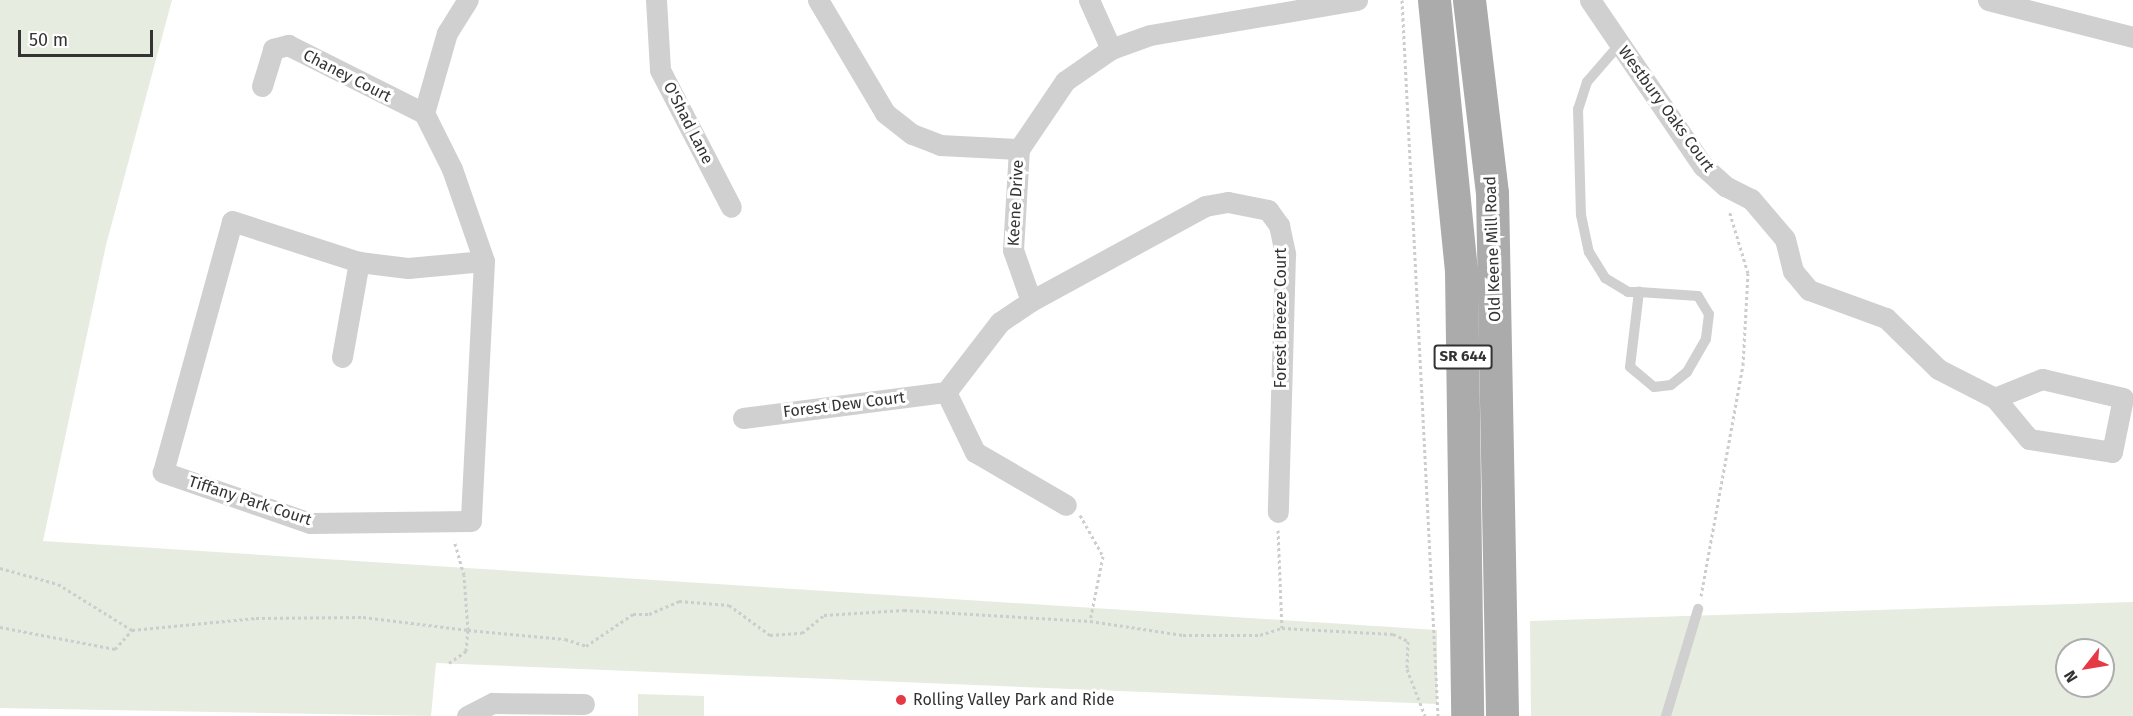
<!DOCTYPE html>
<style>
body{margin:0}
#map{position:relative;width:2133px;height:716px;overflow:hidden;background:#fff;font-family:"Fira Sans",sans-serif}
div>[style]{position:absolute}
.green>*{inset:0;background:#e6ecdf}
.path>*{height:3px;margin-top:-1.5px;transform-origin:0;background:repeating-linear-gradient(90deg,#cdcdcd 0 3px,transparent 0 6px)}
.service>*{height:10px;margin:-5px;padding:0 5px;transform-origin:5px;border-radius:5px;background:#d0d0d0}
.minor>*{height:21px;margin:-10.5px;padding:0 10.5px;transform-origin:10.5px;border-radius:10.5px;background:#d0d0d0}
.primary>*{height:33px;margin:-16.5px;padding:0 16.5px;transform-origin:16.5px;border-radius:16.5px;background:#ababab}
.dots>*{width:16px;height:16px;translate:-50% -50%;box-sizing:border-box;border:3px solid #fff;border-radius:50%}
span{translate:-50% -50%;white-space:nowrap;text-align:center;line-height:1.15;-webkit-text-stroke:6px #fff;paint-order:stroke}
.shield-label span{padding:2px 4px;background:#fff;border:2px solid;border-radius:4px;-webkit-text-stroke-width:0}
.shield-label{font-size:15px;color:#333;font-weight:700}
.street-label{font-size:16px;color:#333}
.poi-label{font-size:16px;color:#333}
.left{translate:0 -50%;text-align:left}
.north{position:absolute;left:2055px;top:638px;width:60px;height:60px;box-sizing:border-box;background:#fff;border:2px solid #adadad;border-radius:50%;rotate:239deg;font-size:16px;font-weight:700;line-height:24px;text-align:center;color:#333}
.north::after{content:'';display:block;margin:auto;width:21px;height:27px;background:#e63946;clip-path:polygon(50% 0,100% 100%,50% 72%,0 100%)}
.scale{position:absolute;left:18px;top:30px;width:135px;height:27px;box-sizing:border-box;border:3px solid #333;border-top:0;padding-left:8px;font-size:18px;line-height:21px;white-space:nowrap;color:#333;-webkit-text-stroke:4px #fff;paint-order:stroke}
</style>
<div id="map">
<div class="green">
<i style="clip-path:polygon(0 0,172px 0,106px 245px,43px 541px,1437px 630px,1437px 704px,436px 663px,431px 716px,0 708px)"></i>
<i style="clip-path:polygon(evenodd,2133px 602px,2133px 716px,1531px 716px,1530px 621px,2133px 602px,2067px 650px,2103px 650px,2103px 686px,2067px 686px,2067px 650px)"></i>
<i style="clip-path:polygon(638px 694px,704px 696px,704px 716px,638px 716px)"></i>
</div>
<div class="path">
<i style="left:1402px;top:0;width:717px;rotate:87.12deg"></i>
<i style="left:1080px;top:515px;width:47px;rotate:60.7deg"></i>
<i style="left:1103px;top:556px;width:66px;rotate:101.3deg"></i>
<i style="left:1278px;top:530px;width:98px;rotate:87.7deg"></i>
<i style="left:1282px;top:628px;width:111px;rotate:3.1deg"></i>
<i style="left:1393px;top:634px;width:17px;rotate:25deg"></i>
<i style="left:1408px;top:641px;width:28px;rotate:92deg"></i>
<i style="left:1407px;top:669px;width:50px;rotate:69deg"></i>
<i style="left:0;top:568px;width:60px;rotate:15.4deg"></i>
<i style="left:58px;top:584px;width:87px;rotate:31.9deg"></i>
<i style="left:1701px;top:596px;width:235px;rotate:-79.7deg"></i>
<i style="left:1743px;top:365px;width:92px;rotate:-86.9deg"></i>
<i style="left:1748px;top:273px;width:66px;rotate:-106.8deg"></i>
<i style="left:0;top:627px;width:117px;rotate:10.8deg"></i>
<i style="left:115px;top:649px;width:25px;rotate:-48deg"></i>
<i style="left:132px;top:630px;width:125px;rotate:-5.5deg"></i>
<i style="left:256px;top:618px;width:107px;rotate:-0.5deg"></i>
<i style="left:363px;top:617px;width:106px;rotate:7.1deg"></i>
<i style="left:468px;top:630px;width:55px;rotate:-94.2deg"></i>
<i style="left:464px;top:575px;width:36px;rotate:-106deg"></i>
<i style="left:449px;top:663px;width:21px;rotate:-35deg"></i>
<i style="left:466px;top:651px;width:21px;rotate:-85deg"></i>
<i style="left:468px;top:630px;width:97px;rotate:5.3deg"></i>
<i style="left:565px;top:639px;width:22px;rotate:18deg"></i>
<i style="left:586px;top:646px;width:57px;rotate:-34.2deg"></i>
<i style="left:633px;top:614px;width:16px"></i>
<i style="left:649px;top:614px;width:33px;rotate:-23deg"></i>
<i style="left:679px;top:601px;width:50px;rotate:4.6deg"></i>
<i style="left:729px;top:605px;width:51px;rotate:36.2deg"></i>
<i style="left:770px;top:635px;width:32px;rotate:-4deg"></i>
<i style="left:802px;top:633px;width:28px;rotate:-39deg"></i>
<i style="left:824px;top:615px;width:80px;rotate:-3.6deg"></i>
<i style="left:904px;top:610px;width:186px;rotate:3.4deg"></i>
<i style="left:1090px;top:621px;width:94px;rotate:8.6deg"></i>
<i style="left:1183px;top:635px;width:77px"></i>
<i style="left:1260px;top:635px;width:23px;rotate:-18deg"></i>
</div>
<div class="service">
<i style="left:1619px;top:45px;width:49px;rotate:130.9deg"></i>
<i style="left:1587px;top:82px;width:28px;rotate:108deg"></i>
<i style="left:1578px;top:109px;width:106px;rotate:88.4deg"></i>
<i style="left:1581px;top:215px;width:38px;rotate:78deg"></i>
<i style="left:1589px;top:252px;width:31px;rotate:58deg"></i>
<i style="left:1605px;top:278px;width:27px;rotate:31deg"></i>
<i style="left:1628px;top:292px;width:11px"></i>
<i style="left:1639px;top:292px;width:59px;rotate:3.9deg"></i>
<i style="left:1698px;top:296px;width:21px;rotate:59deg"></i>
<i style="left:1709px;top:314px;width:25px;rotate:97deg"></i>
<i style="left:1706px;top:339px;width:38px;rotate:120deg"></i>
<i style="left:1687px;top:372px;width:21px;rotate:141deg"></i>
<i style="left:1671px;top:385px;width:17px;rotate:173deg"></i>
<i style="left:1654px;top:387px;width:31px;rotate:-140deg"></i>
<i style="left:1630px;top:367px;width:76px;rotate:-83.2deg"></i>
<i style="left:1666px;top:716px;width:112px;rotate:-73.3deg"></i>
</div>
<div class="minor">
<i style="left:656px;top:0;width:70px;rotate:86.7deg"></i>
<i style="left:660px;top:70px;width:154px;rotate:62.6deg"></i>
<i style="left:818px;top:0;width:131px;rotate:59.3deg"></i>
<i style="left:885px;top:113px;width:34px;rotate:38deg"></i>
<i style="left:912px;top:134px;width:30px;rotate:21deg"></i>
<i style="left:940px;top:145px;width:79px;rotate:2.9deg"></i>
<i style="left:1089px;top:0;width:54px;rotate:65.8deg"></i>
<i style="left:1590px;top:0;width:201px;rotate:55.8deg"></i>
<i style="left:1703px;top:166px;width:30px;rotate:42deg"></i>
<i style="left:1725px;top:186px;width:29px;rotate:27deg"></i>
<i style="left:1751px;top:199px;width:52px;rotate:49.6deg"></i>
<i style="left:1785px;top:239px;width:33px;rotate:76deg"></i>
<i style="left:1793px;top:271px;width:25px;rotate:50deg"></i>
<i style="left:1809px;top:290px;width:82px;rotate:20deg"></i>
<i style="left:1886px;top:318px;width:73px;rotate:44.4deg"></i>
<i style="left:1938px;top:369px;width:64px;rotate:27deg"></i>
<i style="left:1995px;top:398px;width:53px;rotate:50.3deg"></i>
<i style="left:2029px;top:439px;width:84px;rotate:8.9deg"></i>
<i style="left:2112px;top:452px;width:55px;rotate:-78.5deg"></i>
<i style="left:2123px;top:398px;width:83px;rotate:-166.8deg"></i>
<i style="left:2042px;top:379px;width:51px;rotate:158deg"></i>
<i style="left:1988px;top:0;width:150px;rotate:14.3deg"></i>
<i style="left:262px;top:86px;width:39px;rotate:-73deg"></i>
<i style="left:273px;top:49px;width:16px;rotate:-15deg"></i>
<i style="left:288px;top:45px;width:152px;rotate:26.6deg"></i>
<i style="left:424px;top:113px;width:63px;rotate:63.4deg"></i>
<i style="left:452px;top:169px;width:97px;rotate:70.8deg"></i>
<i style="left:484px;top:261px;width:260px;rotate:92.9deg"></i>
<i style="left:471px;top:521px;width:161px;rotate:179.3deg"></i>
<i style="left:310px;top:523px;width:156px;rotate:-160.9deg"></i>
<i style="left:163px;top:472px;width:260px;rotate:-74.6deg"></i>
<i style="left:232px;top:221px;width:133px;rotate:17.9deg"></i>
<i style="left:359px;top:262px;width:49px;rotate:7deg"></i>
<i style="left:408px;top:268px;width:76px;rotate:-5.3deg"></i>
<i style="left:424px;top:113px;width:83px;rotate:-74deg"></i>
<i style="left:447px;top:33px;width:39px;rotate:-58deg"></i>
<i style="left:1031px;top:301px;width:198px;rotate:-28.6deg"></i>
<i style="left:1205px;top:206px;width:23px;rotate:-10deg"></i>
<i style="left:1228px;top:202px;width:41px;rotate:11.3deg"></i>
<i style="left:1268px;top:210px;width:19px;rotate:54deg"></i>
<i style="left:1279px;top:225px;width:30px;rotate:78deg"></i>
<i style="left:1285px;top:254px;width:258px;rotate:91.6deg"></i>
<i style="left:342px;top:357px;width:97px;rotate:-79.9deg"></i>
<i style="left:946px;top:392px;width:88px;rotate:-52.4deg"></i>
<i style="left:1000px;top:322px;width:37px;rotate:-34deg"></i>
<i style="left:1031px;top:301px;width:54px;rotate:-109.4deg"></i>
<i style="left:1013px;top:250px;width:101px;rotate:-86.6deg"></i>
<i style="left:1019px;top:149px;width:82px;rotate:-55.9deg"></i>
<i style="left:1065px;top:81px;width:56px;rotate:-34.8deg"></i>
<i style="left:1111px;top:49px;width:41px;rotate:-19.7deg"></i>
<i style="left:1150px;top:35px;width:210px;rotate:-9.6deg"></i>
<i style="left:946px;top:392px;width:67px;rotate:64.2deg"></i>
<i style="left:975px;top:452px;width:105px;rotate:30.2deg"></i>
<i style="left:743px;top:418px;width:205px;rotate:-7.3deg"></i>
<i style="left:467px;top:716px;width:29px;rotate:-27deg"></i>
<i style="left:493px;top:703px;width:91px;rotate:0.6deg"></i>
</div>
<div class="primary">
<i style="left:1434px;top:0;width:271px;rotate:84.3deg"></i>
<i style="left:1461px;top:270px;width:446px;rotate:89.2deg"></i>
<i style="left:1469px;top:0;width:194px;rotate:83.2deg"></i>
<i style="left:1492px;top:193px;width:523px;rotate:88.9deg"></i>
</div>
<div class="dots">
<i style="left:901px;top:700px;background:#e63946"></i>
</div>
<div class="shield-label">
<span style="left:1463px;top:357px">SR 644</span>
</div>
<div class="street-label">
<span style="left:347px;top:76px;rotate:27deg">Chaney Court</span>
<span style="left:1666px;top:109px;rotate:54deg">Westbury Oaks Court</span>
<span style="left:688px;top:123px;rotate:63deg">O'Shad Lane</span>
<span style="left:1016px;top:203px;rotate:-87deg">Keene Drive</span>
<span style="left:1493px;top:249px;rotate:-92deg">Old Keene Mill Road</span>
<span style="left:1281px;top:318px;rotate:-90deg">Forest Breeze Court</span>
<span style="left:844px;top:405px;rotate:-7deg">Forest Dew Court</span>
<span style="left:250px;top:501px;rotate:18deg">Tiffany Park Court</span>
</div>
<div class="poi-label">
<span class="left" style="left:913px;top:700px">Rolling Valley Park and Ride</span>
</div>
<div class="north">N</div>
<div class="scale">50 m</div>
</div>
